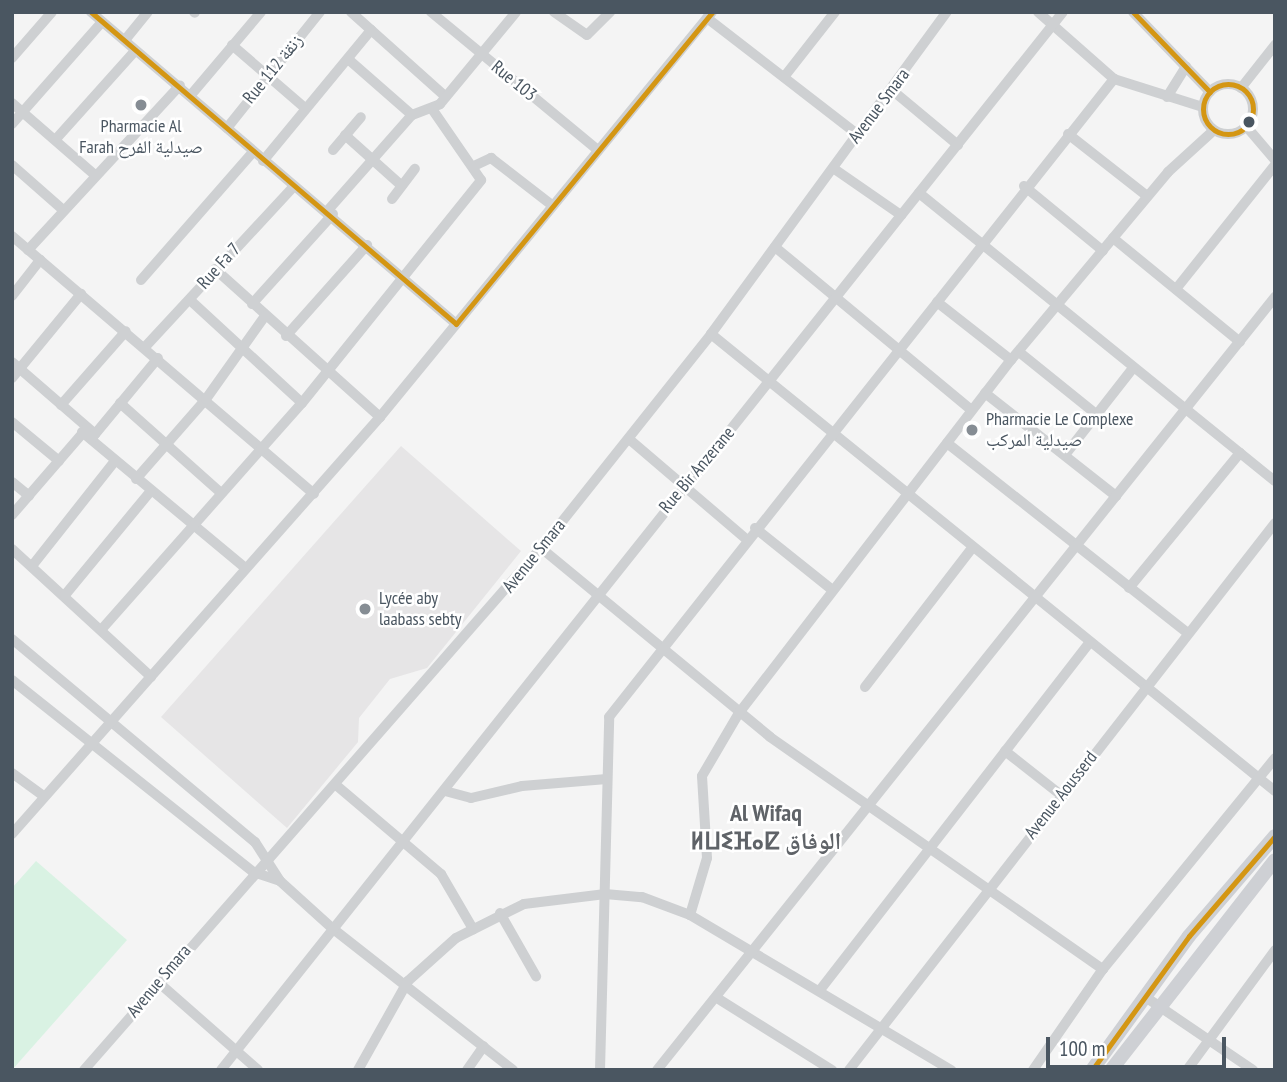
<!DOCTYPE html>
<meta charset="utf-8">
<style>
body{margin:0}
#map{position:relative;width:1287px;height:1082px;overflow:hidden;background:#f4f4f4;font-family:"PT Sans Narrow","Noto Naskh Arabic","Noto Sans Tifinagh",sans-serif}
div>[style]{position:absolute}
.education>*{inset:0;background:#e6e5e6}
.green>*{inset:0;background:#d9f2e3}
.street>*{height:10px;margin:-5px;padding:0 5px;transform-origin:5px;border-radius:5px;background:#ced0d2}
.street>.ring{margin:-5px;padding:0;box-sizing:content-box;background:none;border:10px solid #ced0d2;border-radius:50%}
.secondary>*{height:14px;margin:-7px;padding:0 7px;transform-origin:7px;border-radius:7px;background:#ced0d4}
.bus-1>*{height:5px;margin:-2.5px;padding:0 2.5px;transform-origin:2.5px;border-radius:2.5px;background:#d49613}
.bus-1>.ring{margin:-2.5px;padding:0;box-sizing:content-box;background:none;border:5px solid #d49613;border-radius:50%}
.dots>*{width:19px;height:19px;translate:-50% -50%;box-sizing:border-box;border:4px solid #fff;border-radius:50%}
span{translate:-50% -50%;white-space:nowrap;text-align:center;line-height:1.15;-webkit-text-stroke:5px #fff;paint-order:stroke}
.street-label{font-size:18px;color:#4a5661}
.poi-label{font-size:18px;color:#4a5661}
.left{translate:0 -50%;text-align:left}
.district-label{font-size:24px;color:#5f6368;font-weight:700}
.frame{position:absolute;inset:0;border:14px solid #4a5661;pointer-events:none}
.scale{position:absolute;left:1046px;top:1037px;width:180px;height:32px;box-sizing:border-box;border:4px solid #4a5661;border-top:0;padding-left:9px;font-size:21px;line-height:24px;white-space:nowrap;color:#4a5661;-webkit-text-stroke:5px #fff;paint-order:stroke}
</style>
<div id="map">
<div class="education">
<i style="clip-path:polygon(401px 446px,521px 551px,427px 668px,390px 679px,359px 718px,358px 742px,287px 828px,161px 717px)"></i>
</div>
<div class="green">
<i style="clip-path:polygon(36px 861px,127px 940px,12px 1070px,12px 888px)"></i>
</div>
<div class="street">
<i style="left:91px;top:12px;width:480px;rotate:40.5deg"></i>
<i style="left:194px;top:12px;width:1px;rotate:45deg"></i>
<i style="left:351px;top:12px;width:127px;rotate:41.8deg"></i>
<i style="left:431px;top:12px;width:217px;rotate:39.6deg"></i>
<i style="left:554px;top:12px;width:40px;rotate:34.9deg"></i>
<i style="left:587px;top:35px;width:33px;rotate:-45deg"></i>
<i style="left:1038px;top:12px;width:101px;rotate:41.4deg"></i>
<i style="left:1114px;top:79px;width:93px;rotate:17.5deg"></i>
<i style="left:1133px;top:12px;width:111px;rotate:46.1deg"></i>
<i style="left:707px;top:18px;width:190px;rotate:37.7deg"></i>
<i style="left:125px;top:40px;width:36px;rotate:-51deg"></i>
<i style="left:232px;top:45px;width:96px;rotate:40.8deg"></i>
<i style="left:12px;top:58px;width:61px;rotate:-49deg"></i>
<i style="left:348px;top:59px;width:85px;rotate:41.2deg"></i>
<i style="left:784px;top:77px;width:83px;rotate:-51.9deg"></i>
<i class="ring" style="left:1203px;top:84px;width:40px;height:40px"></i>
<i style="left:1241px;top:88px;width:55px;rotate:-51.7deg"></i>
<i style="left:892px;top:90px;width:86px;rotate:39.8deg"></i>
<i style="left:190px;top:96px;width:110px;rotate:-49.8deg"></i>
<i style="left:1167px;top:97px;width:36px;rotate:-58deg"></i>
<i style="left:12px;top:103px;width:111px;rotate:41deg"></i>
<i style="left:12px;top:124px;width:136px;rotate:-48.6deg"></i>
<i style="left:1246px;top:126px;width:45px;rotate:49.5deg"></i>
<i style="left:227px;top:128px;width:149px;rotate:-51.3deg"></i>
<i style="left:1068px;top:134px;width:100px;rotate:38.1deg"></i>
<i style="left:345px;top:135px;width:76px;rotate:41.8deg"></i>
<i style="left:56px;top:139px;width:118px;rotate:-48.1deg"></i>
<i style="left:333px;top:150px;width:43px;rotate:-49.7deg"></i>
<i style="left:263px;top:161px;width:170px;rotate:-50.5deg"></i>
<i style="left:12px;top:165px;width:67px;rotate:41.3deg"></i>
<i style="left:476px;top:165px;width:17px;rotate:-25deg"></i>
<i style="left:491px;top:158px;width:78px;rotate:37.7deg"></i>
<i style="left:833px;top:168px;width:83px;rotate:34.7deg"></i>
<i style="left:1024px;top:186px;width:102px;rotate:39.4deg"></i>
<i style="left:919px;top:193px;width:458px;rotate:39deg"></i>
<i style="left:392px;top:199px;width:38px;rotate:-53deg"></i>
<i style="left:329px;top:209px;width:125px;rotate:-48.6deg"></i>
<i style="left:412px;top:115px;width:30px;rotate:-21deg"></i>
<i style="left:440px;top:104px;width:119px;rotate:-50.4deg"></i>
<i style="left:12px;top:236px;width:397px;rotate:40.5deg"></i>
<i style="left:1113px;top:238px;width:164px;rotate:39.3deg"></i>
<i style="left:775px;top:247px;width:255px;rotate:39.7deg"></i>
<i style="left:28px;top:250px;width:224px;rotate:-47.3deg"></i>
<i style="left:215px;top:269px;width:222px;rotate:41.9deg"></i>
<i style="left:141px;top:280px;width:171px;rotate:-48.8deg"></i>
<i style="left:1176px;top:289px;width:159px;rotate:-51.4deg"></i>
<i style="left:12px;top:296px;width:46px;rotate:-52.1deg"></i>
<i style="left:190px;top:300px;width:152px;rotate:42.6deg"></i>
<i style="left:937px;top:302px;width:94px;rotate:38.1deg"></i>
<i style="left:252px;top:304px;width:121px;rotate:-48deg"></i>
<i style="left:711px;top:334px;width:726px;rotate:39.02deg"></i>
<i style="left:286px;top:336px;width:122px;rotate:-48.3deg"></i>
<i style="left:145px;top:347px;width:219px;rotate:-47.2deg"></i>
<i style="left:1019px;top:352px;width:99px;rotate:38.8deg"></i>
<i style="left:12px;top:362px;width:110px;rotate:40.9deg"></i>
<i style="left:12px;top:378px;width:109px;rotate:-50.6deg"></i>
<i style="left:985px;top:393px;width:167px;rotate:38.2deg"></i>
<i style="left:120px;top:403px;width:134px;rotate:41.7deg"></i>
<i style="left:61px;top:405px;width:98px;rotate:-48.7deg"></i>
<i style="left:12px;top:422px;width:61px;rotate:39.7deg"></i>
<i style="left:82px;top:432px;width:212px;rotate:39.8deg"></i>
<i style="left:91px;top:439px;width:105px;rotate:-50.4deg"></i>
<i style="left:629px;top:439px;width:154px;rotate:40.5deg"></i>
<i style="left:947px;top:443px;width:307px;rotate:38.3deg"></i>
<i style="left:1065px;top:455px;width:110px;rotate:-52deg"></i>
<i style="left:136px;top:479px;width:106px;rotate:-48.8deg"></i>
<i style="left:206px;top:399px;width:102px;rotate:-54.6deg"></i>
<i style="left:12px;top:482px;width:22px;rotate:39deg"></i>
<i style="left:12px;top:515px;width:115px;rotate:-49.2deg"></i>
<i style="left:755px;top:528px;width:96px;rotate:38.7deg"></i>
<i style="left:541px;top:548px;width:297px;rotate:39.5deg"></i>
<i style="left:770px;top:737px;width:406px;rotate:34.9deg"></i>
<i style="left:12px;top:549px;width:189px;rotate:42.6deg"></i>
<i style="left:32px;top:566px;width:134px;rotate:-51.7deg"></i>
<i style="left:1129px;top:588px;width:175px;rotate:-50.6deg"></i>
<i style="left:65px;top:595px;width:134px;rotate:-50.5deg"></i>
<i style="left:101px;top:630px;width:303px;rotate:-48.5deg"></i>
<i style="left:302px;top:403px;width:286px;rotate:-51.2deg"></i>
<i style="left:481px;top:180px;width:86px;rotate:-124.6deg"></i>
<i style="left:12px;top:639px;width:317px;rotate:39.9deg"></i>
<i style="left:255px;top:842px;width:46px;rotate:57.3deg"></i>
<i style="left:280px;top:881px;width:70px;rotate:42.1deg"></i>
<i style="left:332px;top:928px;width:230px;rotate:38.1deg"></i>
<i style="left:12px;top:680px;width:308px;rotate:38.5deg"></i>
<i style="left:253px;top:872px;width:28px;rotate:18deg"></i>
<i style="left:865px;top:687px;width:175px;rotate:-52.4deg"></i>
<i style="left:1005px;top:751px;width:71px;rotate:38.2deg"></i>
<i style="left:12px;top:773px;width:39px;rotate:36deg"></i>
<i style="left:336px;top:785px;width:138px;rotate:40.3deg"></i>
<i style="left:441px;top:874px;width:64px;rotate:59.8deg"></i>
<i style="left:445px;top:791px;width:27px;rotate:15deg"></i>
<i style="left:471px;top:798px;width:52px;rotate:-13.2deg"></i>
<i style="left:522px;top:786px;width:85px;rotate:-4.7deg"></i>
<i style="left:12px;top:834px;width:556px;rotate:-48.57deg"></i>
<i style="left:380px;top:417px;width:524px;rotate:-50.66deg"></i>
<i style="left:500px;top:913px;width:73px;rotate:60.3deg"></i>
<i style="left:690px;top:915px;width:59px;rotate:-73.4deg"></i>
<i style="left:707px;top:858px;width:82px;rotate:-93.5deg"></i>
<i style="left:702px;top:776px;width:73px;rotate:-59.6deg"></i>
<i style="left:739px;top:713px;width:446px;rotate:-52.4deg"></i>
<i style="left:1011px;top:360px;width:245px;rotate:-50.1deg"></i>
<i style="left:1168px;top:172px;width:62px;rotate:-42.4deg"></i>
<i style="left:158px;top:982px;width:133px;rotate:41.3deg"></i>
<i style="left:820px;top:990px;width:439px;rotate:-52.2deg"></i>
<i style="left:1144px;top:996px;width:132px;rotate:34.2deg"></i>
<i style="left:717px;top:998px;width:136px;rotate:32.1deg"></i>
<i style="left:84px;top:1070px;width:694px;rotate:-48.8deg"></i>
<i style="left:541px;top:548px;width:273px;rotate:-51.5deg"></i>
<i style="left:711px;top:334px;width:399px;rotate:-53.8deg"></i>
<i style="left:221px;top:1070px;width:1352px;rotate:-51.49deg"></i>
<i style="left:358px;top:1070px;width:102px;rotate:-60.7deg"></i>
<i style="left:408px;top:981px;width:64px;rotate:-41.9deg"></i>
<i style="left:456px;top:938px;width:76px;rotate:-26.6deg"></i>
<i style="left:524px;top:904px;width:82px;rotate:-7deg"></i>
<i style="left:605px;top:894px;width:37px;rotate:5deg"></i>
<i style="left:642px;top:897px;width:51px;rotate:20.6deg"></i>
<i style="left:690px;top:915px;width:304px;rotate:30.7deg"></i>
<i style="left:467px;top:1070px;width:29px;rotate:-55deg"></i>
<i style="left:600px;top:1070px;width:353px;rotate:-88.5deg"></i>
<i style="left:609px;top:717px;width:814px;rotate:-51.64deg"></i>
<i style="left:657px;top:1070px;width:990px;rotate:-51.36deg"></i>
<i style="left:849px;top:1070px;width:693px;rotate:-52.09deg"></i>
<i style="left:1033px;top:1070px;width:123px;rotate:-55.3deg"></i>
<i style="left:1103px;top:969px;width:272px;rotate:-50.8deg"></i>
<i style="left:1187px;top:1070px;width:149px;rotate:-53.7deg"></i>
</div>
<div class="secondary">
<i style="left:1092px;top:1070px;width:165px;rotate:-54.1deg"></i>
<i style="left:1189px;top:936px;width:132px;rotate:-49.3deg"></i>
<i style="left:1111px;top:1070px;width:266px;rotate:-52deg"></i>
</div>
<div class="bus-1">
<i style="left:91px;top:12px;width:480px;rotate:40.5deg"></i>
<i style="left:1133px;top:12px;width:111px;rotate:46.1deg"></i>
<i class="ring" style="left:1203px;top:84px;width:45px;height:45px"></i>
<i style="left:456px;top:324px;width:404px;rotate:-50.6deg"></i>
<i style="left:1092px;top:1070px;width:165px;rotate:-54.1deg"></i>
<i style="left:1189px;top:936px;width:132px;rotate:-49.3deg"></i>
</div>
<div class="dots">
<i style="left:141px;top:105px;background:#868d94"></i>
<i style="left:1249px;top:122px;background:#4a5661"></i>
<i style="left:972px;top:430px;background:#868d94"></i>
<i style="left:365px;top:609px;background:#868d94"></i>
</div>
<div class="street-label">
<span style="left:273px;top:69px;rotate:-51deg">Rue 112 زنقة</span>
<span style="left:514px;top:81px;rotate:39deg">Rue 103</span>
<span style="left:879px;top:106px;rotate:-53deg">Avenue Smara</span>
<span style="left:219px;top:266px;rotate:-48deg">Rue Fa 7</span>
<span style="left:697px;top:470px;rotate:-50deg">Rue Bir Anzerane</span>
<span style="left:534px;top:556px;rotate:-51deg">Avenue Smara</span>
<span style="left:1061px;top:795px;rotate:-52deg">Avenue Aousserd</span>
<span style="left:159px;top:981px;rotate:-50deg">Avenue Smara</span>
</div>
<div class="poi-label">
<span style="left:141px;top:137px">Pharmacie Al<br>Farah صيدلية الفرح</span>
<span class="left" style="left:986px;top:430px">Pharmacie Le Complexe<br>صيدلية المركب</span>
<span class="left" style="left:379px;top:609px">Lycée aby<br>laabass sebty</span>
</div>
<div class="district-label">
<span style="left:766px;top:827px">Al Wifaq<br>ⵍⵡⵉⴼⴰⵇ الوفاق</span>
</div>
<div class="frame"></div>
<div class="scale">100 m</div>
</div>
